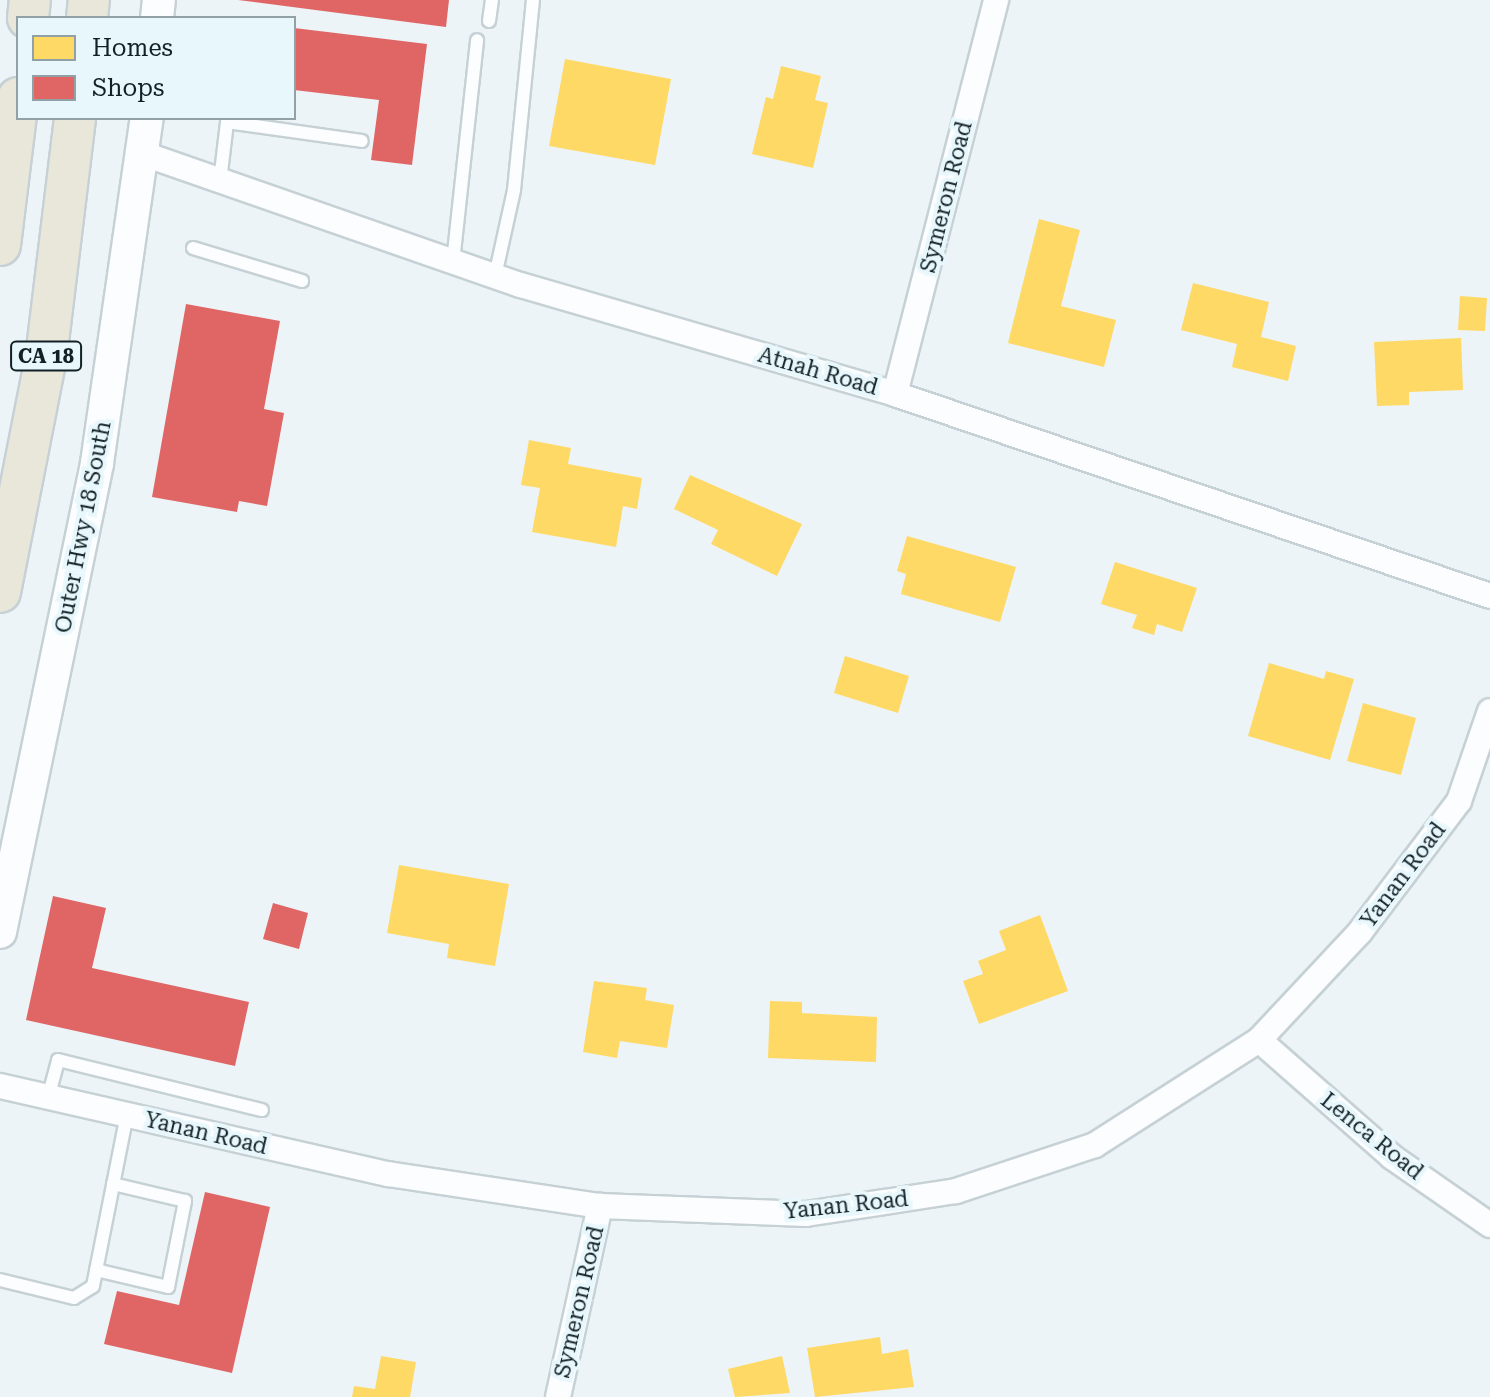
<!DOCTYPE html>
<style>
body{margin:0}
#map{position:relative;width:1490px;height:1397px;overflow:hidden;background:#ecf4f7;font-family:"Roboto Serif",serif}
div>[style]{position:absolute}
.homes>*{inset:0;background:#ffd966}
.shops>*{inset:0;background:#e06666}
.roads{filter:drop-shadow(2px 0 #c6d1d5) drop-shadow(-2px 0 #c6d1d5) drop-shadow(0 2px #c6d1d5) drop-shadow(0 -2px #c6d1d5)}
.service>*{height:12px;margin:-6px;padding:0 6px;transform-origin:6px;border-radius:6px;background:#fcfdfe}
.minor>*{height:24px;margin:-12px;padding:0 12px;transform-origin:12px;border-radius:12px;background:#fcfdfe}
.tertiary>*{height:32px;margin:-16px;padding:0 16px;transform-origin:16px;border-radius:16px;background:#fcfdfe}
.primary>*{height:40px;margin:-20px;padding:0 20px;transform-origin:20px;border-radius:20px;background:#e9e7da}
span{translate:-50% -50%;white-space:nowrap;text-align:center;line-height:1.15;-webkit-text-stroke:8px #e7f7fc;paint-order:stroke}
.shield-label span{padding:2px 6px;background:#e7f7fc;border:2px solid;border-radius:6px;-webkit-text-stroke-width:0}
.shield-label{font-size:20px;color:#122126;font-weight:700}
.street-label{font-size:22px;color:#122126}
.legend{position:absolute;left:16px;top:16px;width:280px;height:104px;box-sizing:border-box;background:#e7f7fc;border:2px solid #92a1a6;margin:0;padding:10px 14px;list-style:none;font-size:24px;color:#122126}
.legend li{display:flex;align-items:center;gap:16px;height:40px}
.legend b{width:40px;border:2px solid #92a1a6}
</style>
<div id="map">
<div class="homes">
<i style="clip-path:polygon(565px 59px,671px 79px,655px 165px,549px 146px)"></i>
<i style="clip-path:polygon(781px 66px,821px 76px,815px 100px,828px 103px,813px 168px,752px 154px,766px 97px,773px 99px)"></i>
<i style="clip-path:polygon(1039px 219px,1080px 230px,1061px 306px,1116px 320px,1104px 367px,1008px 343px)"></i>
<i style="clip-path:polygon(1193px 283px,1269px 302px,1261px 337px,1296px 346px,1288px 381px,1232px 367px,1237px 344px,1181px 330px)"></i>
<i style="clip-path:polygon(1460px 296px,1487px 298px,1485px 331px,1458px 330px)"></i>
<i style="clip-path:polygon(1461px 338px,1463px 390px,1409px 392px,1409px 405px,1377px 406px,1374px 342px)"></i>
<i style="clip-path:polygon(529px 440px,571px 448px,568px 464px,642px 478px,637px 509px,623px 506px,616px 547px,532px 532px,540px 488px,521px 485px)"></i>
<i style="clip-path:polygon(690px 475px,802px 524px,777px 576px,711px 544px,718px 530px,674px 509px)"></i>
<i style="clip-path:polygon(907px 536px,1016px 567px,1000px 622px,901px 594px,906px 574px,897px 571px)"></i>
<i style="clip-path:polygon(1115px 562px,1197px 588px,1182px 632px,1157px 624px,1154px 635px,1132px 628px,1137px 615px,1101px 604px)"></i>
<i style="clip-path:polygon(845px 656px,909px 676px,898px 713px,834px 693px)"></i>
<i style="clip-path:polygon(1269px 663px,1324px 679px,1326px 671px,1354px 679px,1330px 760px,1248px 736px)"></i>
<i style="clip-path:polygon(1363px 703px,1416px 718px,1401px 775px,1347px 761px)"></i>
<i style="clip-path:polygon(399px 865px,509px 884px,495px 966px,447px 958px,449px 944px,387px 933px)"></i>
<i style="clip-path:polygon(1040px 915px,1068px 991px,979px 1024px,963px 981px,983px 974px,978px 961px,1006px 950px,999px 931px)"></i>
<i style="clip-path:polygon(594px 981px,647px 988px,645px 1000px,674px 1005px,667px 1048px,620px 1041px,617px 1058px,583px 1052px)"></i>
<i style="clip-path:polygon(770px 1001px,802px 1002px,802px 1013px,877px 1017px,876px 1062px,768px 1058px)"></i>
<i style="clip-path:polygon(880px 1337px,882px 1354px,908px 1349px,914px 1387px,815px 1397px,807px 1348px)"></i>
<i style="clip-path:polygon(381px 1356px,416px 1362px,410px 1397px,352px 1397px,354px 1386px,375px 1389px)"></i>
<i style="clip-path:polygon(782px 1356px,790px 1393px,735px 1397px,728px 1369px)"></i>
</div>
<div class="shops">
<i style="clip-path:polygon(238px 0,449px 0,446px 27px)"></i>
<i style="clip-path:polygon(294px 28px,427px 44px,412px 165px,371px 160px,379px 100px,294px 90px)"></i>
<i style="clip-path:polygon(186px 304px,280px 321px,264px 409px,284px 413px,267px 506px,239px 501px,237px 512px,152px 497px)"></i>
<i style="clip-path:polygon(53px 896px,106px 908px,92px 968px,249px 1002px,235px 1066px,26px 1020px)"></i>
<i style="clip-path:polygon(273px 903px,308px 913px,299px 949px,263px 939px)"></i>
<i style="clip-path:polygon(205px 1192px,270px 1207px,232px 1373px,104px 1344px,117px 1291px,179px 1305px)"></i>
</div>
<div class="roads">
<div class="service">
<i style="left:489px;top:21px;width:21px;rotate:-82deg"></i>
<i style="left:220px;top:181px;width:59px;rotate:-83.2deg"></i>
<i style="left:227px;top:122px;width:136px;rotate:8deg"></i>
<i style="left:193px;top:248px;width:114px;rotate:16.8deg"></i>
<i style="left:453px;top:262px;width:223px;rotate:-83.8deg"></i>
<i style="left:495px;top:276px;width:88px;rotate:-77.5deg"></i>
<i style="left:514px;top:190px;width:191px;rotate:-84.3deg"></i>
<i style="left:48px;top:1098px;width:39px;rotate:-75deg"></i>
<i style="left:58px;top:1060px;width:210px;rotate:13.8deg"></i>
<i style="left:96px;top:1270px;width:74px;rotate:13.3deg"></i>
<i style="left:168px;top:1287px;width:88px;rotate:-78.8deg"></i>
<i style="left:185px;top:1201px;width:74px;rotate:-166.7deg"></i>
<i style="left:0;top:1280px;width:76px;rotate:13.7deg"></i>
<i style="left:74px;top:1298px;width:22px;rotate:-32deg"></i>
<i style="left:93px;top:1286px;width:174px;rotate:-78.8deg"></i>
</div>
<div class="minor">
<i style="left:144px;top:154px;width:399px;rotate:19.2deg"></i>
<i style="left:521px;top:285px;width:390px;rotate:16.2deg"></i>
<i style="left:895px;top:394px;width:628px;rotate:18.75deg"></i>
<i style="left:895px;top:394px;width:407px;rotate:-75.6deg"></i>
<i style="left:1259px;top:1040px;width:177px;rotate:41.3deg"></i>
<i style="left:1392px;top:1157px;width:119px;rotate:34.8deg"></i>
<i style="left:0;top:1086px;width:398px;rotate:12.8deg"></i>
<i style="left:388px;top:1174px;width:214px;rotate:8.6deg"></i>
<i style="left:600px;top:1206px;width:206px;rotate:2.2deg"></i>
<i style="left:806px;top:1214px;width:152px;rotate:-8.7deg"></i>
<i style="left:956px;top:1191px;width:146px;rotate:-18.3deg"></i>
<i style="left:1095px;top:1145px;width:195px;rotate:-32.6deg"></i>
<i style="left:1259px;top:1040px;width:148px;rotate:-46.9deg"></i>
<i style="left:1360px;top:932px;width:164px;rotate:-52.9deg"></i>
<i style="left:1459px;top:801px;width:95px;rotate:-71deg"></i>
<i style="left:558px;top:1397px;width:196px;rotate:-77.6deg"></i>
</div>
<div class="tertiary">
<i style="left:157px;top:18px;width:18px;rotate:-84deg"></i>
<i style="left:0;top:932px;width:479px;rotate:-78.3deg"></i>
<i style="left:97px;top:463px;width:349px;rotate:-81.8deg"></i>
</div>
<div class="primary">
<i style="left:28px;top:18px;width:18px;rotate:-84deg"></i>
<i style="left:87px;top:18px;width:18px;rotate:-84deg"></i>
<i style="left:0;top:245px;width:148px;rotate:-83deg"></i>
<i style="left:0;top:592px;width:238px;rotate:-78.9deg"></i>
<i style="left:46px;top:358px;width:242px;rotate:-83.1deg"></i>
</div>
</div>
<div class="shield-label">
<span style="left:46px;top:356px">CA 18</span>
</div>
<div class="street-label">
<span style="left:946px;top:197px;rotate:-76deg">Symeron Road</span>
<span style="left:818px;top:371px;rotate:16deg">Atnah Road</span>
<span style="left:83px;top:527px;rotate:-79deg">Outer Hwy 18 South</span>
<span style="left:1403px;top:875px;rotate:-53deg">Yanan Road</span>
<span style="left:206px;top:1133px;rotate:13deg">Yanan Road</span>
<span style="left:1372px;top:1136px;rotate:39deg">Lenca Road</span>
<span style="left:846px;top:1205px;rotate:-6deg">Yanan Road</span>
<span style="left:579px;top:1302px;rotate:-77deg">Symeron Road</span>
</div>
<ul class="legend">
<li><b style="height:22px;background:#ffd966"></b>Homes</li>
<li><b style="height:22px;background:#e06666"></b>Shops</li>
</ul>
</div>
